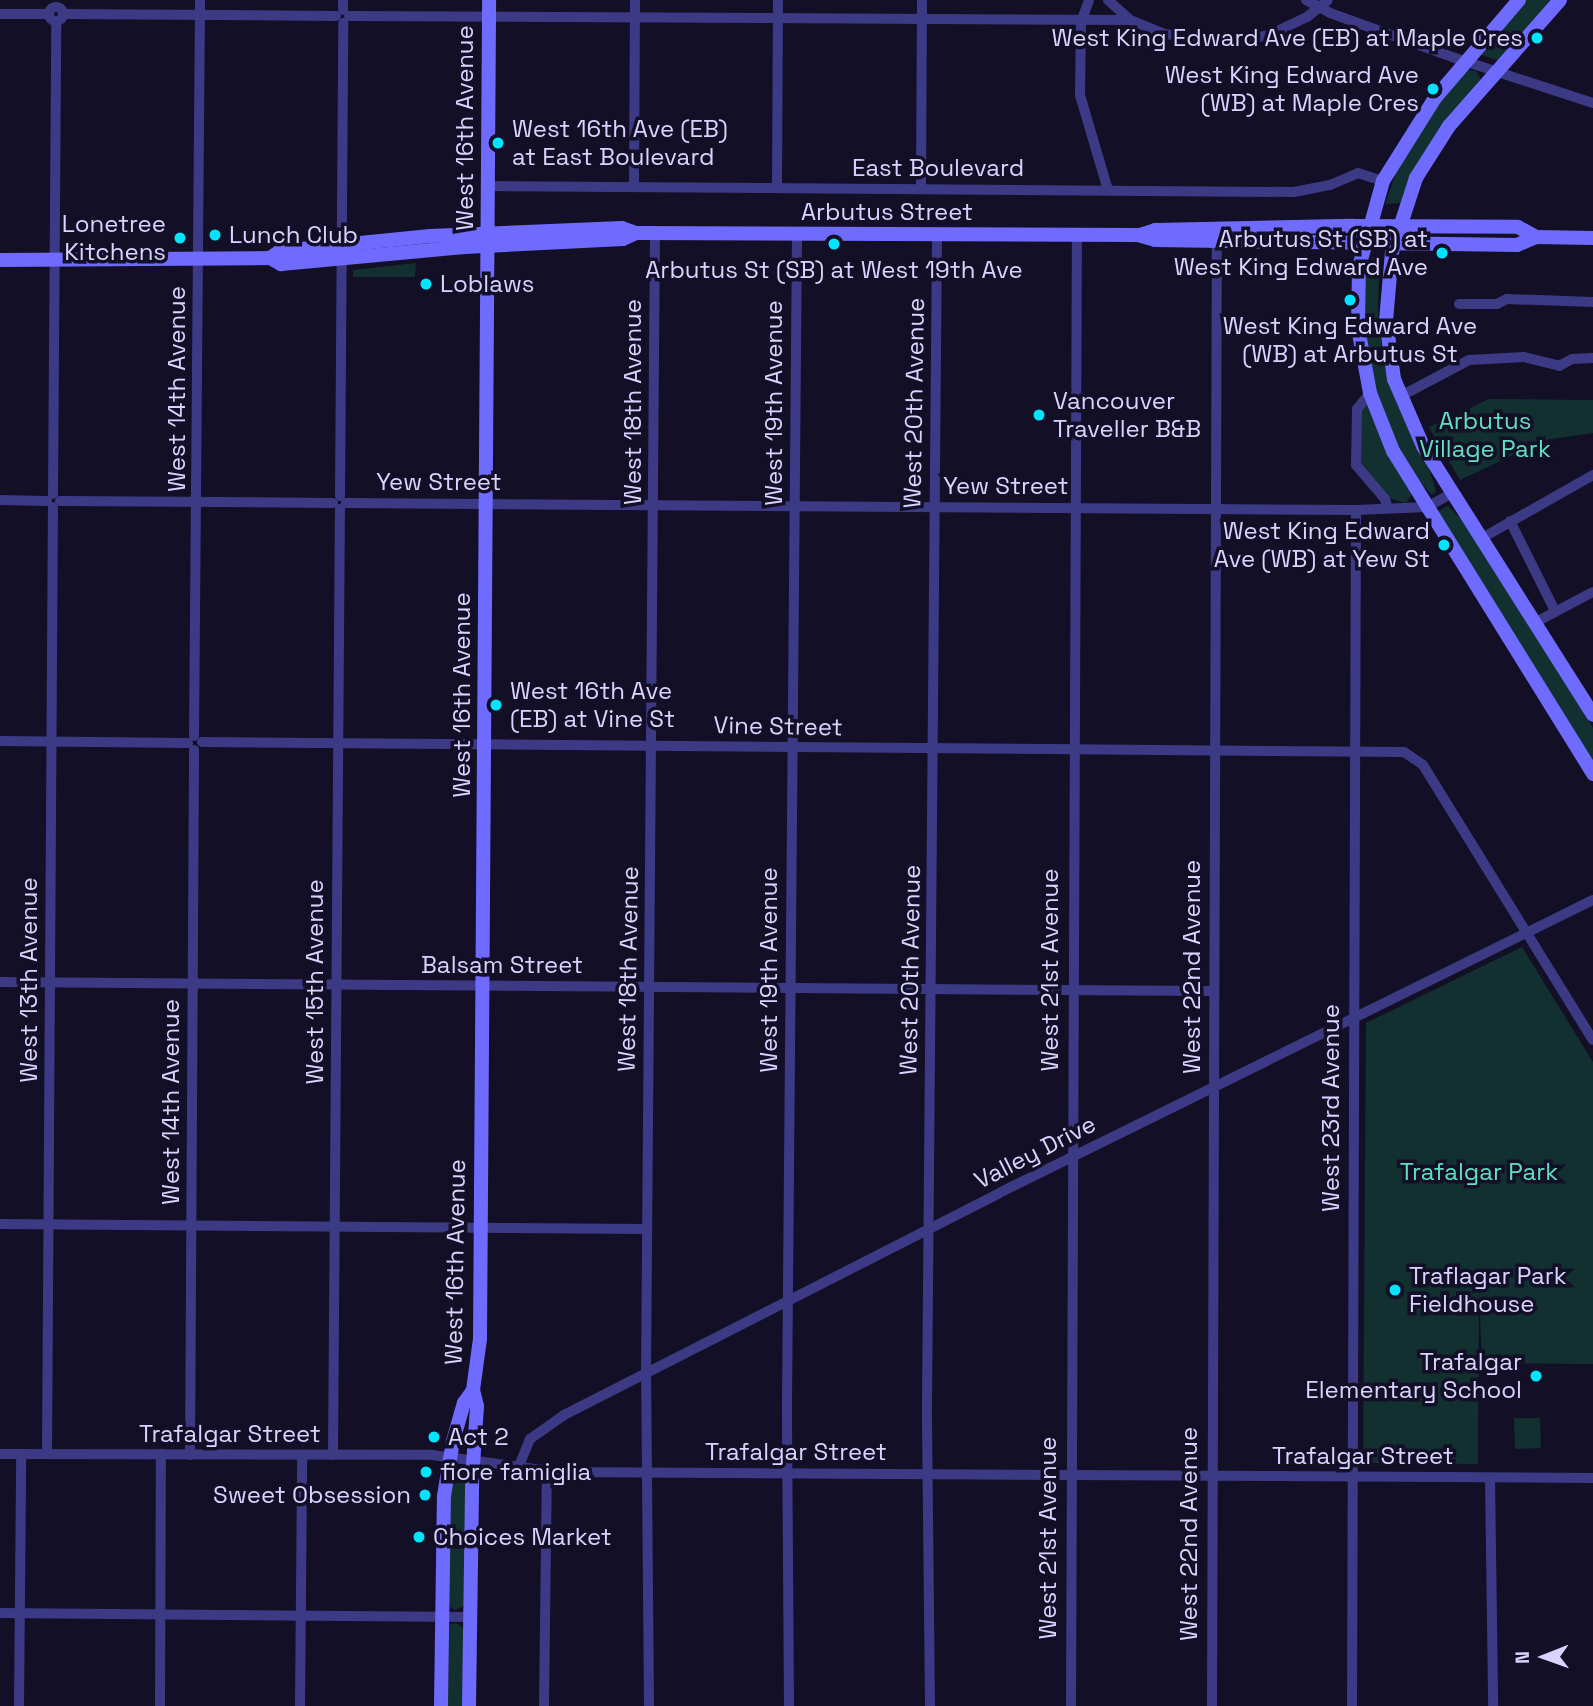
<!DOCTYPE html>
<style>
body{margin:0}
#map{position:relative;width:1593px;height:1706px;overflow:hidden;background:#130f26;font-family:"Space Grotesk",sans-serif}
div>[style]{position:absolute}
.green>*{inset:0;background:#12302f}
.minor>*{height:10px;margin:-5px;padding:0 5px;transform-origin:5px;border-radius:5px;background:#3d3a85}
.minor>.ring{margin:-5px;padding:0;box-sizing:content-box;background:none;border:10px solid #3d3a85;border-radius:50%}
.secondary>*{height:14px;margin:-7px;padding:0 7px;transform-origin:7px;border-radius:7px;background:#6f6bff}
.dots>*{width:19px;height:19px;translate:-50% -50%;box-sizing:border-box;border:4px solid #130f26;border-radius:50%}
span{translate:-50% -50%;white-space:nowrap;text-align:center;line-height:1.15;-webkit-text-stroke:7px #130f26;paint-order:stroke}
.poi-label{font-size:24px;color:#d9d4ff}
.right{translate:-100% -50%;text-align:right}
.left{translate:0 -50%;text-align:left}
.street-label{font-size:24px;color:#d9d4ff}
.park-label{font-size:24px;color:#5fe0c0}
.north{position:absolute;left:1509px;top:1622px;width:70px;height:70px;-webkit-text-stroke:5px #130f26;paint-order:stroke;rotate:269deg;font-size:19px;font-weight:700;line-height:28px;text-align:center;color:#d9d4ff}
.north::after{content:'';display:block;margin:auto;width:24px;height:32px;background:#d9d4ff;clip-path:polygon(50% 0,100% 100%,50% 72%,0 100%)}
</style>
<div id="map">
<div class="green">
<i style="clip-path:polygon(1525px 0,1553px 0,1500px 61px,1479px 54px)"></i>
<i style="clip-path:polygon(1467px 70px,1476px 71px,1481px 79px,1433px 138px,1401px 203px,1385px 204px,1397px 170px,1444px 97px)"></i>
<i style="clip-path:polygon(1373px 257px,1379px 258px,1378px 320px,1385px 368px,1426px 459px,1436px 491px,1432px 495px,1412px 473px,1380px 410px,1365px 348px,1366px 267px)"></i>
<i style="clip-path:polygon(416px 263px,415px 277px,353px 277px,353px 270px)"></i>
<i style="clip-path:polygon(1489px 399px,1593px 400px,1593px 433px,1545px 440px,1460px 480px,1429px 427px)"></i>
<i style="clip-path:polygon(1367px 404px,1412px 494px,1406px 503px,1391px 499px,1359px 463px,1361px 409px)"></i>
<i style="clip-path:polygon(1448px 506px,1465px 523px,1593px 728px,1593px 765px,1438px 511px)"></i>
<i style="clip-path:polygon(1522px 947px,1593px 1062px,1593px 1364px,1482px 1363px,1479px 1288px,1478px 1464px,1363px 1463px,1366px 1023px)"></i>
<i style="clip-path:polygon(1514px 1418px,1540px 1418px,1541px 1448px,1515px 1449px)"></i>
<i style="clip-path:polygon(461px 1467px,466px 1472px,464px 1606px,455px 1610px,447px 1605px,447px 1505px,455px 1469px)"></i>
<i style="clip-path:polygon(456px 1623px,464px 1628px,464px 1706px,448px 1706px,449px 1625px)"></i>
</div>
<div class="minor">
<i style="left:1089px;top:0;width:23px;rotate:110deg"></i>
<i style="left:1081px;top:22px;width:73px;rotate:90.8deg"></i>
<i style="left:1080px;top:95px;width:99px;rotate:73.6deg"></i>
<i style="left:1108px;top:0;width:30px;rotate:42deg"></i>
<i style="left:1130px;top:20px;width:37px;rotate:22deg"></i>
<i style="left:1164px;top:34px;width:72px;rotate:6.3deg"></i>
<i style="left:1236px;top:42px;width:34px;rotate:-12deg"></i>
<i style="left:1269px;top:35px;width:42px;rotate:-25.3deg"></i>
<i style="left:1307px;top:17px;width:27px;rotate:-39deg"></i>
<i style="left:1306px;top:0;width:27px;rotate:28deg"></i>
<i style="left:1330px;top:13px;width:133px;rotate:19.8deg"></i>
<i style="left:1455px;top:58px;width:145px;rotate:18.1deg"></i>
<i class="ring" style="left:49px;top:7px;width:4px;height:4px"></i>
<i style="left:343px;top:10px;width:10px;rotate:-90deg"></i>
<i style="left:0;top:14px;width:49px"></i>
<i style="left:63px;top:14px;width:273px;rotate:0.4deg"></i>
<i style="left:349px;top:16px;width:781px;rotate:0.29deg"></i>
<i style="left:488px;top:186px;width:806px;rotate:0.43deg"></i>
<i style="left:1294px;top:192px;width:37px;rotate:-11deg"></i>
<i style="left:1330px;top:185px;width:30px;rotate:-23deg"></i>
<i style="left:1358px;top:173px;width:26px;rotate:18deg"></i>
<i style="left:634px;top:187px;width:187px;rotate:-89.7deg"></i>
<i style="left:777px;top:188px;width:188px;rotate:-89.7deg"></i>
<i style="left:921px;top:189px;width:189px;rotate:-89.7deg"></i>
<i style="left:1459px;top:304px;width:38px"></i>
<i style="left:1497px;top:304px;width:11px;rotate:-27deg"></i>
<i style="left:1507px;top:299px;width:86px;rotate:2deg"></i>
<i style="left:1370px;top:393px;width:21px;rotate:129deg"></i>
<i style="left:1357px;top:409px;width:56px;rotate:91deg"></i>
<i style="left:1356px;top:465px;width:45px;rotate:49.5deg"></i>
<i style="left:1385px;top:499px;width:10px;rotate:73deg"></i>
<i style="left:1401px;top:396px;width:77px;rotate:-27.9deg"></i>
<i style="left:1469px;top:360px;width:55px;rotate:-3.1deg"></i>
<i style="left:1524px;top:357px;width:36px;rotate:14deg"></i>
<i style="left:1559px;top:366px;width:15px;rotate:-28deg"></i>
<i style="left:1572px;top:359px;width:21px;rotate:-3deg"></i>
<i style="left:53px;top:494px;width:473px;rotate:-89.6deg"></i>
<i style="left:340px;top:496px;width:473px;rotate:-89.6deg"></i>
<i style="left:0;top:500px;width:47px;rotate:1.2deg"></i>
<i style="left:60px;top:501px;width:273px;rotate:0.4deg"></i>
<i style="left:346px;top:503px;width:1010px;rotate:0.4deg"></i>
<i style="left:1356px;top:510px;width:71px;rotate:-2.4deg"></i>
<i style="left:1427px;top:507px;width:29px;rotate:-29deg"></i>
<i style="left:1510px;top:521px;width:101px;rotate:63.4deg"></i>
<i style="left:1482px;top:538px;width:128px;rotate:-29.6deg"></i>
<i style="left:1536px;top:622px;width:64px;rotate:-27.8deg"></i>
<i style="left:194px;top:736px;width:736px;rotate:-89.53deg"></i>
<i style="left:0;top:741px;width:188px;rotate:0.6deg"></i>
<i style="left:202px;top:742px;width:1202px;rotate:0.48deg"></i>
<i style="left:1404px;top:752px;width:23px;rotate:34deg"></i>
<i style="left:1423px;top:765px;width:323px;rotate:58.3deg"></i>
<i style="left:0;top:982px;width:1213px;rotate:0.43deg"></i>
<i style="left:0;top:1224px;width:647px;rotate:0.44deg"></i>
<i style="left:0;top:1454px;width:432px;rotate:0.1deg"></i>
<i style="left:432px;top:1455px;width:126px;rotate:7.7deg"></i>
<i style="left:557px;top:1472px;width:1036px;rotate:0.33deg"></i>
<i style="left:47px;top:1454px;width:947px;rotate:-89.64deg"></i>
<i style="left:190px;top:1455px;width:705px;rotate:-89.67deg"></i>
<i style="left:333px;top:1455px;width:946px;rotate:-89.58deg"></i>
<i style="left:519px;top:1466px;width:29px;rotate:-68deg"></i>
<i style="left:530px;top:1439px;width:42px;rotate:-35.2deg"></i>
<i style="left:564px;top:1415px;width:488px;rotate:-27deg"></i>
<i style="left:999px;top:1193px;width:662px;rotate:-26.26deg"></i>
<i style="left:1490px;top:1478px;width:228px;rotate:89.2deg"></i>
<i style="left:0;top:1613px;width:470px;rotate:0.5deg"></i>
<i style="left:19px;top:1706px;width:252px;rotate:-89.5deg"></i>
<i style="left:160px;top:1706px;width:252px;rotate:-89.8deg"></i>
<i style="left:300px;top:1706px;width:251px;rotate:-89.5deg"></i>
<i style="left:544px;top:1706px;width:234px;rotate:-89.3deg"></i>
<i style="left:649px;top:1706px;width:331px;rotate:-90.5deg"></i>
<i style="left:646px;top:1375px;width:1142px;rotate:-89.55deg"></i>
<i style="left:789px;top:1706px;width:303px;rotate:-90.4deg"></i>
<i style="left:787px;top:1403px;width:1169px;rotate:-89.51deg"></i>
<i style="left:930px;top:1706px;width:302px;rotate:-90.6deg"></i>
<i style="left:927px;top:1404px;width:1170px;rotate:-89.51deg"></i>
<i style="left:1071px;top:1706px;width:1471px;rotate:-89.77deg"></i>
<i style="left:1212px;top:1706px;width:1471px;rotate:-89.81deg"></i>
<i style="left:1352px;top:1706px;width:1196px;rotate:-89.81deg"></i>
</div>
<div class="secondary">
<i style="left:1519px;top:0;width:129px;rotate:130.6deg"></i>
<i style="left:1435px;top:98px;width:98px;rotate:122.1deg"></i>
<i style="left:1383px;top:181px;width:89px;rotate:105.6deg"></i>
<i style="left:1359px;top:267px;width:61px;rotate:90.9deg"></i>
<i style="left:1358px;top:328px;width:66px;rotate:79.5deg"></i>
<i style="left:1370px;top:393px;width:62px;rotate:68.4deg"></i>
<i style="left:1393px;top:451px;width:380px;rotate:58.2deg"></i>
<i style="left:1560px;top:0;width:168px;rotate:131.4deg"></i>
<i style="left:1449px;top:126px;width:62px;rotate:122.4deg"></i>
<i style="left:1416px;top:178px;width:78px;rotate:108deg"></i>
<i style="left:1392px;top:252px;width:68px;rotate:95deg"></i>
<i style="left:1386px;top:320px;width:60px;rotate:82.3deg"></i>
<i style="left:1394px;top:379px;width:73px;rotate:66.6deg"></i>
<i style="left:1423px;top:446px;width:318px;rotate:57.7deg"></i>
<i style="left:1140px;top:235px;width:16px;rotate:-18deg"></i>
<i style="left:1155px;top:230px;width:198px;rotate:-1.2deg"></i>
<i style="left:1353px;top:226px;width:165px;rotate:0.3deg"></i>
<i style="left:1518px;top:227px;width:21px;rotate:29deg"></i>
<i style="left:270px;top:258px;width:12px;rotate:-35deg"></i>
<i style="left:280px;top:251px;width:151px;rotate:-5.7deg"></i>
<i style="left:430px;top:236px;width:192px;rotate:-2.4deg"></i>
<i style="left:622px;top:228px;width:15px;rotate:20deg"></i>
<i style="left:636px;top:233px;width:502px;rotate:0.23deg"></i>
<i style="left:1138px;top:235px;width:18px;rotate:16deg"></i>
<i style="left:1155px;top:240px;width:362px;rotate:0.8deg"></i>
<i style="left:1517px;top:245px;width:21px;rotate:-23deg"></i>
<i style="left:1536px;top:237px;width:57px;rotate:1deg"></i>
<i style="left:0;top:260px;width:270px;rotate:-0.4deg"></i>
<i style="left:270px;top:258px;width:13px;rotate:29deg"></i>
<i style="left:281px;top:264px;width:185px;rotate:-5.3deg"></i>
<i style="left:465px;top:247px;width:158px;rotate:-2.9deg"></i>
<i style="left:623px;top:239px;width:14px;rotate:-25deg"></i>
<i style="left:441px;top:1706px;width:210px;rotate:-89.2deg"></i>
<i style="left:444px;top:1496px;width:56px;rotate:-80.7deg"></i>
<i style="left:453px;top:1441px;width:40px;rotate:-74deg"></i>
<i style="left:464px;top:1403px;width:16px;rotate:-55deg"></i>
<i style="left:469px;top:1706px;width:226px;rotate:-89.2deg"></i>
<i style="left:472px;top:1480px;width:74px;rotate:-86.1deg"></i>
<i style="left:477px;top:1406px;width:16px;rotate:-104deg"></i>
<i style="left:473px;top:1390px;width:51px;rotate:-82.2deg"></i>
<i style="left:480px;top:1339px;width:1339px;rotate:-89.61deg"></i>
</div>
<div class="dots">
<i style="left:1537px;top:38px;background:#00e5ff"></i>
<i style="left:1433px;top:89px;background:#00e5ff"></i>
<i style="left:498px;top:143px;background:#00e5ff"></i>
<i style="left:215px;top:235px;background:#00e5ff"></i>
<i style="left:180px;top:238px;background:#00e5ff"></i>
<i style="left:834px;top:244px;background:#00e5ff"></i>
<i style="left:1442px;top:253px;background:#00e5ff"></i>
<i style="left:426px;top:284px;background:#00e5ff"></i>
<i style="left:1350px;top:300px;background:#00e5ff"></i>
<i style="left:1039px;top:415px;background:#00e5ff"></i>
<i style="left:1444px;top:545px;background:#00e5ff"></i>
<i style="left:496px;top:705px;background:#00e5ff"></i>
<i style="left:1395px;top:1290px;background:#00e5ff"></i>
<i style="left:1536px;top:1376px;background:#00e5ff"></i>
<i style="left:434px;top:1437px;background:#00e5ff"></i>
<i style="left:426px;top:1472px;background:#00e5ff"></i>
<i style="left:425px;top:1495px;background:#00e5ff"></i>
<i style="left:419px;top:1537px;background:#00e5ff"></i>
</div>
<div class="poi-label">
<span class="right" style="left:1523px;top:38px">West King Edward Ave (EB) at Maple Cres</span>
<span class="right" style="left:1419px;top:89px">West King Edward Ave<br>(WB) at Maple Cres</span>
<span class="left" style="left:512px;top:143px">West 16th Ave (EB)<br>at East Boulevard</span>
<span class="right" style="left:166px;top:238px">Lonetree<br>Kitchens</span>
<span class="left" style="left:229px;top:235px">Lunch Club</span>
<span class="right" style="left:1428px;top:253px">Arbutus St (SB) at<br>West King Edward Ave</span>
<span style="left:834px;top:270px">Arbutus St (SB) at West 19th Ave</span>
<span class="left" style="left:440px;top:284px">Loblaws</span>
<span style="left:1350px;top:340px">West King Edward Ave<br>(WB) at Arbutus St</span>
<span class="left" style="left:1053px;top:415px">Vancouver<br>Traveller B&amp;B</span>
<span class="right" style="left:1430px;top:545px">West King Edward<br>Ave (WB) at Yew St</span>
<span class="left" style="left:510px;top:705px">West 16th Ave<br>(EB) at Vine St</span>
<span class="left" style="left:1409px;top:1290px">Traflagar Park<br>Fieldhouse</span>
<span class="right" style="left:1522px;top:1376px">Trafalgar<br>Elementary School</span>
<span class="left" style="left:448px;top:1437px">Act 2</span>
<span class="left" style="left:440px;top:1472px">fiore famiglia</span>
<span class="right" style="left:411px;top:1495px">Sweet Obsession</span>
<span class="left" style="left:433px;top:1537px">Choices Market</span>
</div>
<div class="street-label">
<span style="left:465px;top:128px;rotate:-90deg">West 16th Avenue</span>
<span style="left:938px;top:168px">East Boulevard</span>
<span style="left:887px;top:212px">Arbutus Street</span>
<span style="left:177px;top:389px;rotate:-90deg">West 14th Avenue</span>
<span style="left:633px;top:402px;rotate:-90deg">West 18th Avenue</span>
<span style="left:774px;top:403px;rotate:-90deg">West 19th Avenue</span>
<span style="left:914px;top:403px;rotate:-89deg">West 20th Avenue</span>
<span style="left:439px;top:482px">Yew Street</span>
<span style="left:1006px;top:486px">Yew Street</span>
<span style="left:462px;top:695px;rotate:-90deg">West 16th Avenue</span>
<span style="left:778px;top:726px;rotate:1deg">Vine Street</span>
<span style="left:502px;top:965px">Balsam Street</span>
<span style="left:1192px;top:967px;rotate:-90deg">West 22nd Avenue</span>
<span style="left:628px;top:969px;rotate:-89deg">West 18th Avenue</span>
<span style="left:769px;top:970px;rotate:-90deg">West 19th Avenue</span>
<span style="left:910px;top:970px;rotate:-89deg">West 20th Avenue</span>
<span style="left:1050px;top:970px;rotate:-90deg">West 21st Avenue</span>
<span style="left:29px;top:980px;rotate:-90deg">West 13th Avenue</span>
<span style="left:315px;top:982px;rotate:-90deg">West 15th Avenue</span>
<span style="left:171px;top:1102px;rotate:-90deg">West 14th Avenue</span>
<span style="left:1331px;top:1108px;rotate:-90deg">West 23rd Avenue</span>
<span style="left:1035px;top:1152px;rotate:-27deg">Valley Drive</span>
<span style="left:455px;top:1262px;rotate:-89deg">West 16th Avenue</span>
<span style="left:230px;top:1434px">Trafalgar Street</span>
<span style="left:796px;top:1452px">Trafalgar Street</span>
<span style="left:1363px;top:1456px">Trafalgar Street</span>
<span style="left:1189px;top:1534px;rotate:-90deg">West 22nd Avenue</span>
<span style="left:1048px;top:1538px;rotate:-90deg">West 21st Avenue</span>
</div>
<div class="park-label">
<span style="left:1485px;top:435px">Arbutus<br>Village Park</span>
<span style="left:1479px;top:1172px">Trafalgar Park</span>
</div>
<div class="north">N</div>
</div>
